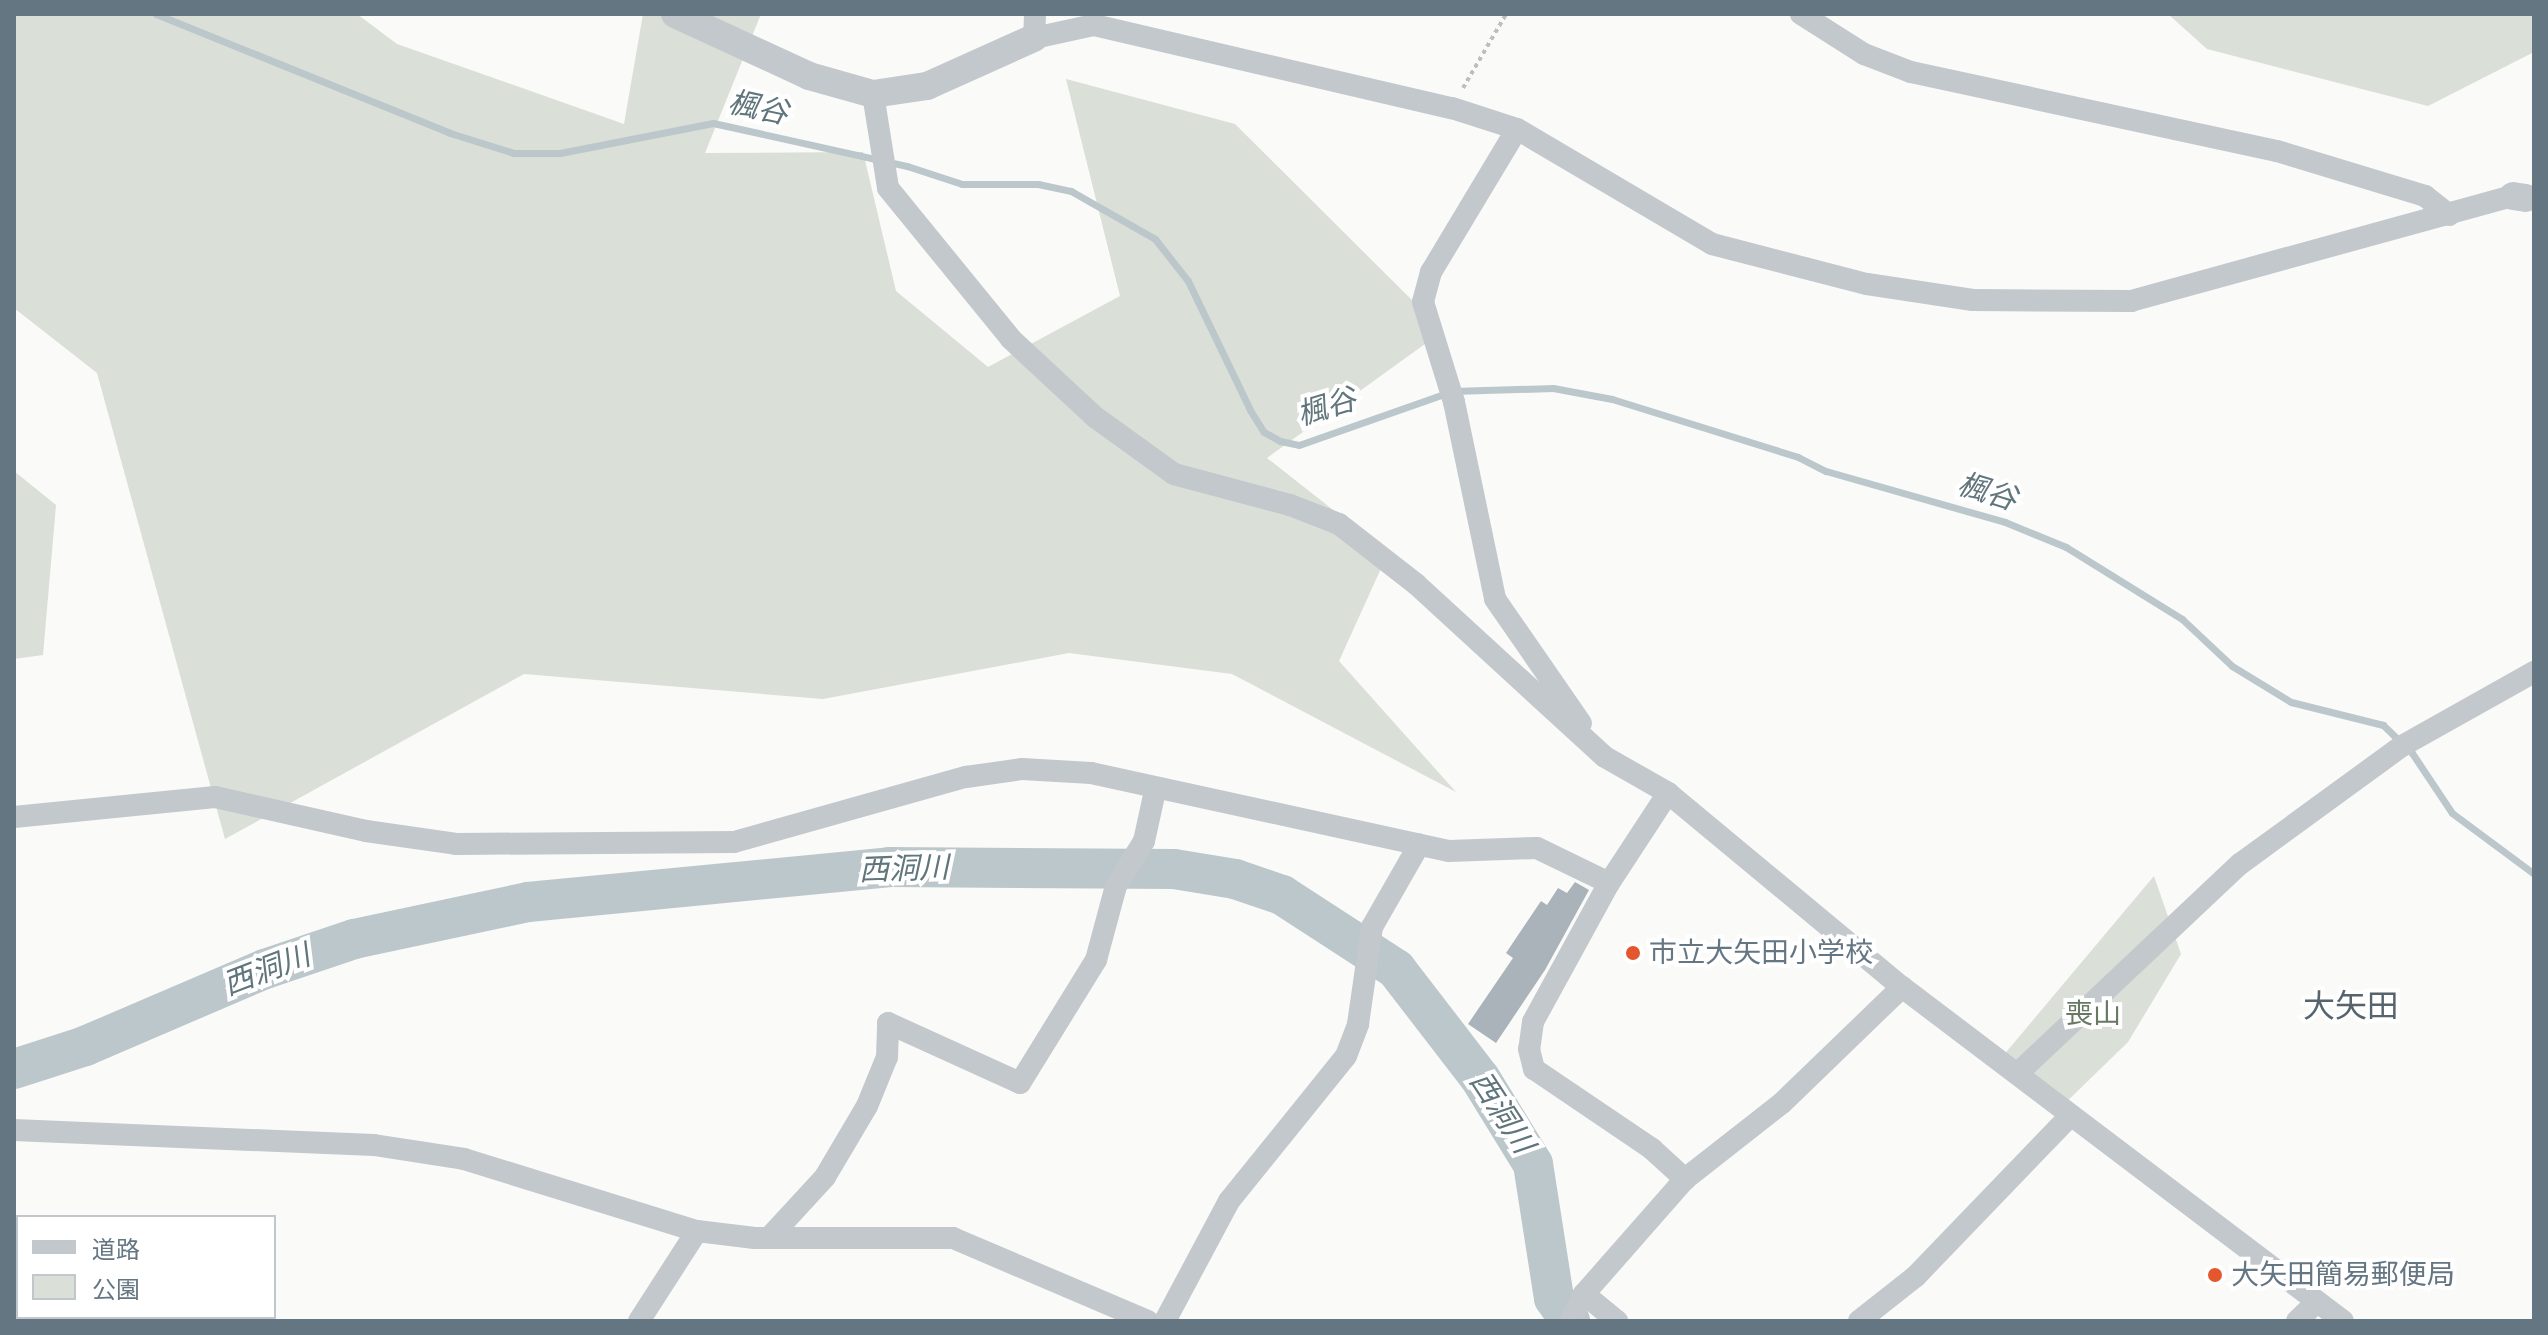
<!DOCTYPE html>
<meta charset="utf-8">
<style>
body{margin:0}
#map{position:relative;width:2548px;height:1335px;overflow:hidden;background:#fafaf8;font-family:"Varela Round","Noto Sans JP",sans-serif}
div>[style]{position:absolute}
.green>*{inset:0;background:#dadfd7}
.stream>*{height:7px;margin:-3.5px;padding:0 3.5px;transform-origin:3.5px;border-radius:3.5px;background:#bbc7cb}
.river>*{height:40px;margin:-20px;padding:0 20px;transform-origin:20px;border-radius:20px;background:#bbc7cb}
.building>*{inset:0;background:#aab3b9}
.path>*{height:4px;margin-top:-2px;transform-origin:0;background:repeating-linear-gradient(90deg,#bbbfc2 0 4px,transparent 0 8px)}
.minor>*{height:22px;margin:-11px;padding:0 11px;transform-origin:11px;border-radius:11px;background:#c3c8cc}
.tertiary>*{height:28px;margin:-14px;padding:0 14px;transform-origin:14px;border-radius:14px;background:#c3c8cc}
.dots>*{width:22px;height:22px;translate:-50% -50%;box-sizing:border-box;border:4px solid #fff;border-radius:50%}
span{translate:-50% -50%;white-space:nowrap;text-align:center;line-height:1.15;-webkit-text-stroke:8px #fff;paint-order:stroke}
.poi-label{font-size:28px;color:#657683}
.left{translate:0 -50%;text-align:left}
.park-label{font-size:28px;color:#687a64}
.water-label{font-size:30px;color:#60757c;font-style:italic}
.quarter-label{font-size:32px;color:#57646e}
.frame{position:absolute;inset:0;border:16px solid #657683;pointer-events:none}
.legend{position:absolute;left:16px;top:1215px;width:260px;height:104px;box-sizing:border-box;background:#fff;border:2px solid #c1c8cd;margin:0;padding:10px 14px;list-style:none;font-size:24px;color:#657683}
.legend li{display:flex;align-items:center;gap:16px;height:40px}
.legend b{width:40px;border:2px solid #c1c8cd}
</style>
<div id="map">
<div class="green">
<i style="clip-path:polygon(14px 14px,357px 14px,397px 44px,624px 124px,643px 14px,761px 14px,705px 153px,863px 152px,896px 291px,988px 367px,1120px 296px,1066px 79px,1235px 124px,1443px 331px,1267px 458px,1388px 553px,1339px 661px,1456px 792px,1232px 674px,1069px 653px,823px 699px,524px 674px,225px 839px,97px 373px,14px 308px)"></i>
<i style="clip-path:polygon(2168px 14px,2534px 14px,2534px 52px,2428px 106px,2207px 49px)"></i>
<i style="clip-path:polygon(14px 471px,56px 505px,43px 655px,14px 659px)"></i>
<i style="clip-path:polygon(2154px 876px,2181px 954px,2128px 1042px,2055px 1113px,1997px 1063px)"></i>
</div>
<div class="stream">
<i style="left:156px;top:14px;width:317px;rotate:22deg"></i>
<i style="left:450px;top:133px;width:67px;rotate:17.4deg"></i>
<i style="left:514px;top:153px;width:46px"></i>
<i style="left:560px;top:153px;width:156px;rotate:-11.1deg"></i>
<i style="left:713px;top:123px;width:199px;rotate:12.5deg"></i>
<i style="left:907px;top:166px;width:58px;rotate:18.1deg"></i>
<i style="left:962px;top:184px;width:76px"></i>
<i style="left:1038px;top:184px;width:34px;rotate:12deg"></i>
<i style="left:1071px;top:191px;width:97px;rotate:29.7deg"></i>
<i style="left:1155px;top:239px;width:53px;rotate:51.8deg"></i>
<i style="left:1188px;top:281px;width:143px;rotate:64.3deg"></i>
<i style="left:1250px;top:410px;width:26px;rotate:58deg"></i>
<i style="left:1264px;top:432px;width:18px;rotate:29deg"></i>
<i style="left:1280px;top:441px;width:19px;rotate:12deg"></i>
<i style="left:1299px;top:445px;width:162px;rotate:-19.4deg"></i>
<i style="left:1452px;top:391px;width:101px;rotate:-1.7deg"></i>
<i style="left:1553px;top:388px;width:60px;rotate:10.6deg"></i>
<i style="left:1612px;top:399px;width:195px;rotate:17.3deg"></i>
<i style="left:1798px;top:457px;width:31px;rotate:27deg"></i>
<i style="left:1826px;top:471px;width:186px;rotate:15.9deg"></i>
<i style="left:2005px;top:522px;width:66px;rotate:22.3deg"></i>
<i style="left:2066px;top:547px;width:137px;rotate:31.8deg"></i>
<i style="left:2182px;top:619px;width:69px;rotate:43.2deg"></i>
<i style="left:2232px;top:666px;width:69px;rotate:31.4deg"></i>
<i style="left:2291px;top:702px;width:95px;rotate:14deg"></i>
<i style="left:2383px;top:725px;width:40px;rotate:44deg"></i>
<i style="left:2412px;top:753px;width:72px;rotate:56.3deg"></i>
<i style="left:2452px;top:813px;width:102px;rotate:36.6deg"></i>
</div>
<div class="river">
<i style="left:14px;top:1069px;width:75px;rotate:-17.9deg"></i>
<i style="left:85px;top:1046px;width:196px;rotate:-23.2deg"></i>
<i style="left:265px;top:969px;width:94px;rotate:-18.6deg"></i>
<i style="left:354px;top:939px;width:178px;rotate:-12deg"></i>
<i style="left:528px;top:902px;width:364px;rotate:-5.5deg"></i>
<i style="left:890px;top:867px;width:284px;rotate:0.4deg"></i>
<i style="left:1174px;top:869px;width:62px;rotate:9.3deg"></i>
<i style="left:1235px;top:879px;width:50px;rotate:18.8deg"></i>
<i style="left:1282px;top:895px;width:136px;rotate:33deg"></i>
<i style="left:1396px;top:969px;width:138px;rotate:52.4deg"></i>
<i style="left:1480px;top:1078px;width:101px;rotate:58.4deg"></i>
<i style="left:1533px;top:1164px;width:136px;rotate:81.1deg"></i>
<i style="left:1554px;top:1298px;width:28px;rotate:55deg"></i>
</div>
<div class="building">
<i style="clip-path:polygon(1575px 882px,1589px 890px,1545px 970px,1496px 1043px,1468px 1024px,1513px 958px,1506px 953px,1541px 901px,1547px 905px,1558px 888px,1567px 893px)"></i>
</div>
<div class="path">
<i style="left:1463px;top:88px;width:86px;rotate:-59.8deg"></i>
</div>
<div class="minor">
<i style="left:1035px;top:14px;width:24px;rotate:92deg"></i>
<i style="left:1034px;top:38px;width:61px;rotate:-12.2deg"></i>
<i style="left:1094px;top:25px;width:367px;rotate:13.1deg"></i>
<i style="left:1452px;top:108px;width:68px;rotate:17.9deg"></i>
<i style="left:1517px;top:129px;width:226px;rotate:30.5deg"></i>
<i style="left:1712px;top:244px;width:160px;rotate:14.5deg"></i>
<i style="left:1867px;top:284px;width:107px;rotate:8.6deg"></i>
<i style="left:1973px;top:300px;width:158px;rotate:0.4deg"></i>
<i style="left:2131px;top:301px;width:396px;rotate:-15.4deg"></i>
<i style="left:1801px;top:14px;width:75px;rotate:32.4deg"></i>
<i style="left:1864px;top:54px;width:50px;rotate:21deg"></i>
<i style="left:1911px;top:72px;width:374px;rotate:12.2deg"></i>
<i style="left:2277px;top:151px;width:155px;rotate:16.9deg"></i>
<i style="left:2425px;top:196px;width:31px;rotate:38deg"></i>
<i style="left:873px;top:94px;width:95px;rotate:80.9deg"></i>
<i style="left:888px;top:188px;width:195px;rotate:50.8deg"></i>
<i style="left:1011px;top:339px;width:115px;rotate:42.9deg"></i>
<i style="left:1095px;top:417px;width:97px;rotate:35.8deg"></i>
<i style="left:1174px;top:474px;width:120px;rotate:15deg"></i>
<i style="left:1290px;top:505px;width:53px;rotate:21.2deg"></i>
<i style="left:1339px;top:524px;width:98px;rotate:37.9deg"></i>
<i style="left:1416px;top:584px;width:256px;rotate:42.5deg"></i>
<i style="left:1605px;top:757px;width:73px;rotate:29.7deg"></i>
<i style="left:1668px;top:793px;width:304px;rotate:39.7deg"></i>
<i style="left:1902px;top:987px;width:553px;rotate:37.14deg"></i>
<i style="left:1517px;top:129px;width:167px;rotate:121deg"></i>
<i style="left:1431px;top:272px;width:31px;rotate:105deg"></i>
<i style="left:1423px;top:302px;width:105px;rotate:72.8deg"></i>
<i style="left:1454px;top:402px;width:201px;rotate:78.2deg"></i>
<i style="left:1495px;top:599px;width:151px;rotate:55.3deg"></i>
<i style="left:1668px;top:793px;width:108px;rotate:123.2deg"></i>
<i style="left:1609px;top:883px;width:158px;rotate:118.7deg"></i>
<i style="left:1533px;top:1022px;width:27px;rotate:98deg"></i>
<i style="left:1529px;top:1049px;width:21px;rotate:76deg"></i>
<i style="left:1534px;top:1069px;width:143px;rotate:34.1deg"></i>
<i style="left:1652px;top:1149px;width:45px;rotate:42.3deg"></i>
<i style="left:14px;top:817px;width:202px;rotate:-5.7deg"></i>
<i style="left:215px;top:797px;width:155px;rotate:12.7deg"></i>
<i style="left:366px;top:831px;width:91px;rotate:8.2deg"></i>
<i style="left:456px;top:844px;width:278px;rotate:-0.4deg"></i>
<i style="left:734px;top:842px;width:241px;rotate:-15.7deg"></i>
<i style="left:966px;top:777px;width:57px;rotate:-8.1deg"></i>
<i style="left:1022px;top:769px;width:69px;rotate:3.3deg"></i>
<i style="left:1091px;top:773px;width:366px;rotate:12.3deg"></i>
<i style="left:1449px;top:851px;width:88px;rotate:-2deg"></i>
<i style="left:1537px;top:848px;width:80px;rotate:25.9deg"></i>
<i style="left:2018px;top:1073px;width:305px;rotate:-43.3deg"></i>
<i style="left:2240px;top:864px;width:200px;rotate:-36.1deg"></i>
<i style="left:2402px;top:746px;width:151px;rotate:-29.3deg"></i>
<i style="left:14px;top:1130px;width:360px;rotate:2.4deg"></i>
<i style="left:374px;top:1145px;width:91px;rotate:8.8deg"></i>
<i style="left:464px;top:1159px;width:244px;rotate:17.2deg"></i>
<i style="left:697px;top:1231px;width:58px;rotate:6.9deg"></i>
<i style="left:755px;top:1238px;width:198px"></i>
<i style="left:953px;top:1238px;width:212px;rotate:23.1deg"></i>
<i style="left:769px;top:1238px;width:83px;rotate:-47.4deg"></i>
<i style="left:825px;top:1177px;width:82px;rotate:-59.4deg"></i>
<i style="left:867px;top:1106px;width:53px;rotate:-67.8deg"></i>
<i style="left:887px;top:1057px;width:34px;rotate:-88deg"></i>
<i style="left:888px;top:1023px;width:145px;rotate:24.4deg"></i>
<i style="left:1020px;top:1083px;width:145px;rotate:-58.3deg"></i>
<i style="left:1096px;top:960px;width:77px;rotate:-74.9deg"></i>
<i style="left:1116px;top:886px;width:53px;rotate:-58.1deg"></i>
<i style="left:1144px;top:841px;width:51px;rotate:-77.6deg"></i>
<i style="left:1584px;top:1294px;width:43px;rotate:39.3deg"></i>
<i style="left:639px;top:1321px;width:107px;rotate:-57.2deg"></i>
<i style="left:1165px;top:1321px;width:136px;rotate:-61.9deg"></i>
<i style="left:1229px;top:1201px;width:186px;rotate:-51.1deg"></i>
<i style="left:1346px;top:1056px;width:34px;rotate:-69deg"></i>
<i style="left:1358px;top:1024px;width:98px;rotate:-81.8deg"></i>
<i style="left:1372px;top:927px;width:95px;rotate:-60.2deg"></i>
<i style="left:1570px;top:1321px;width:30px;rotate:-63deg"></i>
<i style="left:1584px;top:1294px;width:153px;rotate:-48.7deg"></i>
<i style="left:1685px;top:1179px;width:123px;rotate:-38.1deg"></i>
<i style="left:1782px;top:1103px;width:167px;rotate:-44deg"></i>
<i style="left:1859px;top:1321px;width:73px;rotate:-38.3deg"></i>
<i style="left:1916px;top:1276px;width:223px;rotate:-46.1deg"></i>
<i style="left:2297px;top:1321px;width:28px;rotate:-44deg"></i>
</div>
<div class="tertiary">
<i style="left:675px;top:14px;width:148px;rotate:24.8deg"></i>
<i style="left:809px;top:76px;width:66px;rotate:15.7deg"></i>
<i style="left:873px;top:94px;width:55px;rotate:-8.4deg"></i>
<i style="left:927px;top:86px;width:117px;rotate:-24.2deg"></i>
<i style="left:2513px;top:196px;width:13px;rotate:9deg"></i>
</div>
<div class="dots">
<i style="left:1633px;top:953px;background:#e4572e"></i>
<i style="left:2215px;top:1275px;background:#e4572e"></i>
</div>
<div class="poi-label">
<span class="left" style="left:1649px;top:953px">市立大矢田小学校</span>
<span class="left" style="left:2231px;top:1275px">大矢田簡易郵便局</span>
</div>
<div class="park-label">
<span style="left:2093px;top:1014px">喪山</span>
</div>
<div class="water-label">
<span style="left:758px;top:109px;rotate:12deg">楓谷</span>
<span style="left:1327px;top:408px;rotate:-17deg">楓谷</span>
<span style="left:1987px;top:493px;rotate:17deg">楓谷</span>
<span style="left:904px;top:870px;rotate:-2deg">西洞川</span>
<span style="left:267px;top:971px;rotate:-21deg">西洞川</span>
<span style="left:1501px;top:1113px;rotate:57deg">西洞川</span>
</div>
<div class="quarter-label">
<span style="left:2351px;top:1007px">大矢田</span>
</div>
<div class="frame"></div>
<ul class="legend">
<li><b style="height:10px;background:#c3c8cc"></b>道路</li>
<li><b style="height:22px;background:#dadfd7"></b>公園</li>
</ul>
</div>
